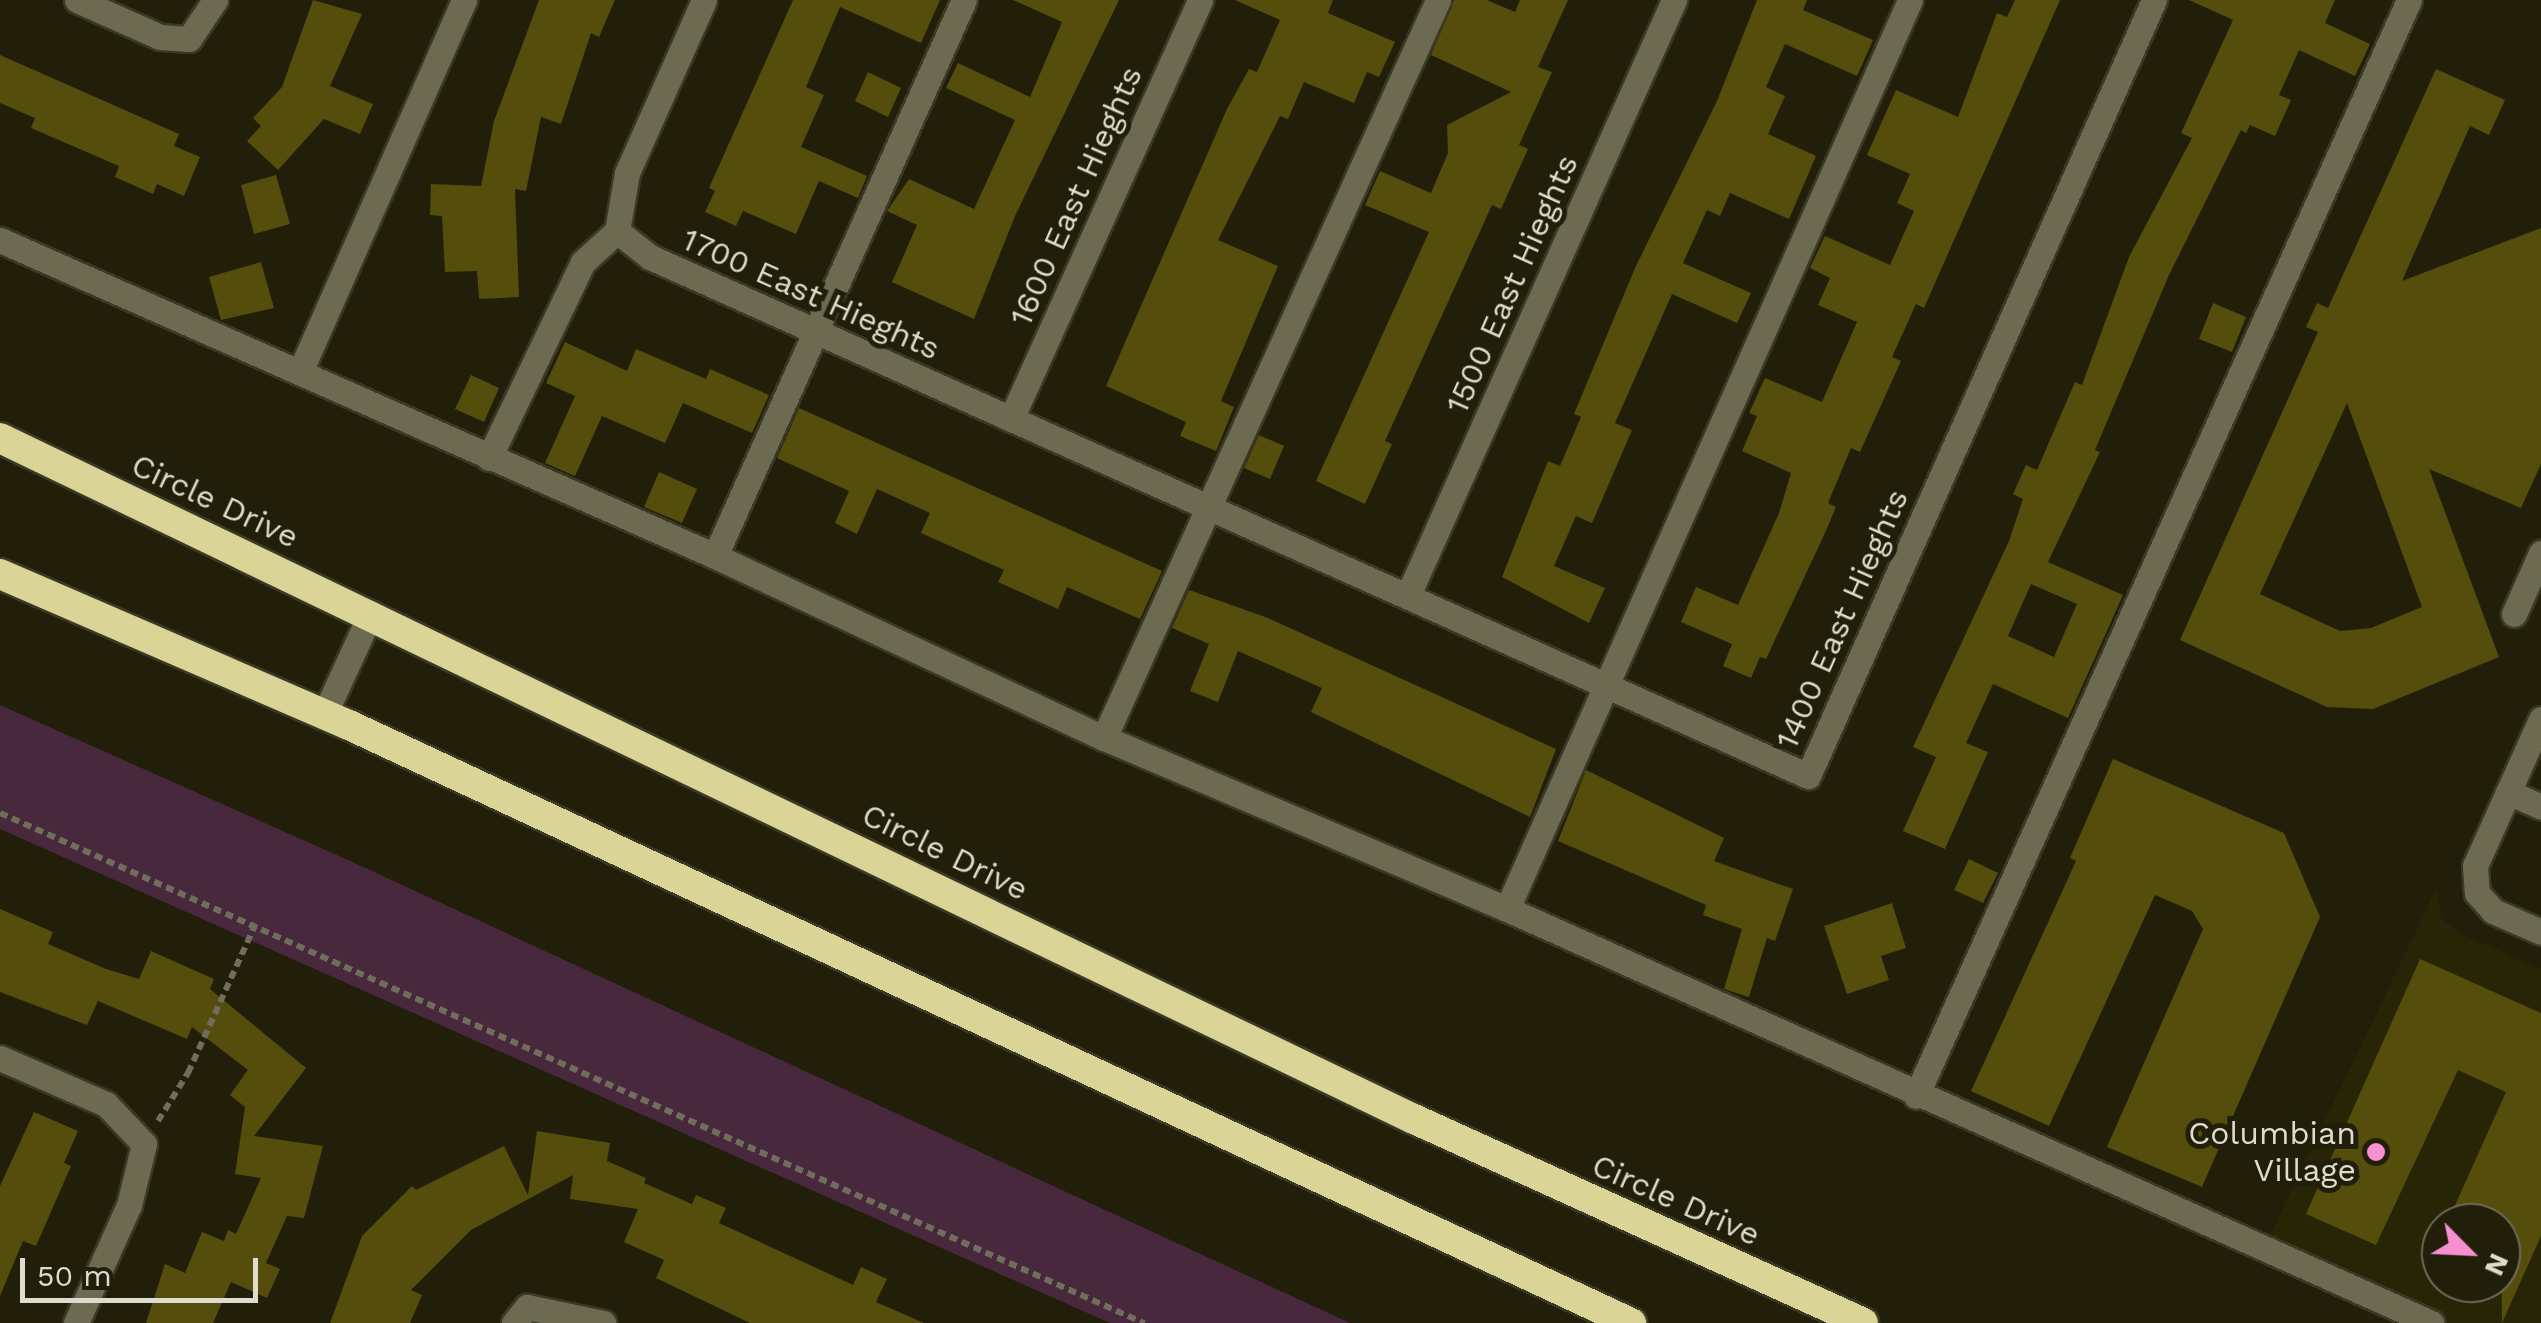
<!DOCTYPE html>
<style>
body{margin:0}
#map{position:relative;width:2541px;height:1323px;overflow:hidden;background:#211f09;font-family:"Work Sans",sans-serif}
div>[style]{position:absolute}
.built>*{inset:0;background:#282506}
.green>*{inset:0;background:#48283c}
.building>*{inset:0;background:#544d0c}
.path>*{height:6px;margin-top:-3px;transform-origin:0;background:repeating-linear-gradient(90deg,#706e5b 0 8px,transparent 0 13px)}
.roads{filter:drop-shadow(2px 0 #3b3925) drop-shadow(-2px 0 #3b3925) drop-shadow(0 2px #3b3925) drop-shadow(0 -2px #3b3925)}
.minor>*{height:25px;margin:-12.5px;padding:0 12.5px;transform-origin:12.5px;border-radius:12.5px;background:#6c6a51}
.highway>*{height:30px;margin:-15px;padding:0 15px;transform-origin:15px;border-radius:15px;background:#dad596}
.dots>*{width:28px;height:28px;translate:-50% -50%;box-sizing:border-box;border:5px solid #211f09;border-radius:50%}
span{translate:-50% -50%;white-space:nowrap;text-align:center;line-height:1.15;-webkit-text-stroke:10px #211f09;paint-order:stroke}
.street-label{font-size:32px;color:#dddcce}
.poi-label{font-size:32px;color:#dddcce}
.right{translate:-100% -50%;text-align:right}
.north{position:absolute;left:2421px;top:1203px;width:100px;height:100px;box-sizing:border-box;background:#211f09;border:2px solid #6c6b58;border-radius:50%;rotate:114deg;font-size:28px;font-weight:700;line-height:40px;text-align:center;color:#dddcce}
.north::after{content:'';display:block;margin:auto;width:35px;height:45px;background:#f690d0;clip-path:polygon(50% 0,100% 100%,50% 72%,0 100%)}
.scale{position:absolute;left:20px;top:1258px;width:238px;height:45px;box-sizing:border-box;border:5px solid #dddcce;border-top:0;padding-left:12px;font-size:30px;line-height:35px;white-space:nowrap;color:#dddcce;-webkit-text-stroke:8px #211f09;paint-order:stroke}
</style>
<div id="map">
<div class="built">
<i style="clip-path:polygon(evenodd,2437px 887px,2441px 917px,2457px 932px,2541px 969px,2541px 1323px,2401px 1323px,2259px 1258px,2437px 887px,2441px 1223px,2501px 1223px,2501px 1283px,2441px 1283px,2441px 1223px)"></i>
</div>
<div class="green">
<i style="clip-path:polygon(0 705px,348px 860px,1350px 1323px,1110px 1323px,0 829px)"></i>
</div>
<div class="building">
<i style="clip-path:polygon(313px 0,362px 14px,330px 86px,373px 104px,360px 134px,324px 119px,278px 170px,247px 141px,261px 126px,253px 118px,282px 87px)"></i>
<i style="clip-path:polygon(539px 0,615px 0,599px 37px,591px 33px,561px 124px,541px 117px,526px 191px,515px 189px,519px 297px,479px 299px,477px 271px,445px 272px,442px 216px,430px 215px,431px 184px,481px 186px,494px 121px)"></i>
<i style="clip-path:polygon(793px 0,940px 0,921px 43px,840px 7px,806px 87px,824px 95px,801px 147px,867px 176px,858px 198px,819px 181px,796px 234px,743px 211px,736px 226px,705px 212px,715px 191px,709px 188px)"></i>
<i style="clip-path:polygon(1013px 0,1119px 0,1015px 216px,974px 319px,892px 282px,917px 225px,887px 211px,909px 179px,974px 209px,1015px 120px,946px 88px,958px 63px,1030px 97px,1062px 22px)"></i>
<i style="clip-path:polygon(1235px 0,1333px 0,1328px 13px,1395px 42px,1379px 77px,1367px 72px,1354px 103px,1304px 82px,1288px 119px,1280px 116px,1218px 240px,1278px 266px,1221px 401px,1234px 407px,1216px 451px,1180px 436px,1186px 422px,1106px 386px,1227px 109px,1249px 69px,1257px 72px,1280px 20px)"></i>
<i style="clip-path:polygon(1454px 0,1487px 0,1515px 12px,1520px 0,1568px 0,1538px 67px,1552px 72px,1519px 145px,1528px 149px,1501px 209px,1492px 205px,1385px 441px,1392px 444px,1365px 504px,1316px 481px,1429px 232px,1365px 205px,1380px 171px,1431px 193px,1448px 153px,1447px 125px,1511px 92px,1431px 55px)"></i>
<i style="clip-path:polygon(1757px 0,1807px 0,1803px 10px,1873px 40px,1857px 76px,1785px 44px,1766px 87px,1785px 96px,1768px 134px,1816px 156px,1789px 219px,1730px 193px,1720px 216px,1707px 210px,1683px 263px,1751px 293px,1737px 323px,1672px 294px,1615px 423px,1632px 430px,1592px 523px,1576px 516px,1554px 566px,1605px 588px,1589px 623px,1502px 577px,1548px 461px,1560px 466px,1581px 417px,1574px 414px,1635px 268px,1717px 101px)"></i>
<i style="clip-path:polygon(2015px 0,2060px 0,1924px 308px,1916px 304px,1892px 357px,1901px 361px,1860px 452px,1851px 448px,1828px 503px,1836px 507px,1825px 533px,1766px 659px,1760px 657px,1751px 678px,1723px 666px,1732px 644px,1681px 622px,1696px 587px,1738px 605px,1779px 513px,1791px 473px,1742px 451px,1757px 416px,1749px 413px,1765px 378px,1822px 402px,1857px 322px,1818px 305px,1830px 278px,1810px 268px,1825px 236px,1890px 265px,1914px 211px,1897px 203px,1910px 174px,1867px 155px,1896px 90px,1958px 117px,1997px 13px,2007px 17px)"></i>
<i style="clip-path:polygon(evenodd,2189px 0,2335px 0,2325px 23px,2370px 44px,2355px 76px,2299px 50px,2279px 95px,2291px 100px,2275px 136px,2250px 125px,2246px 133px,2241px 130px,2169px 275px,2095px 450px,2100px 452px,2048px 562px,2123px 595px,2068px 718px,1993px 684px,1966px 743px,1988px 752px,1945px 849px,1903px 831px,1936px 757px,1913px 747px,2009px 541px,2023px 499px,2013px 494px,2026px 465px,2037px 470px,2075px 382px,2082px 385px,2129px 257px,2192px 138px,2181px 133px,2233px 20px,2189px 0,2031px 584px,2077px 604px,2054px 657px,2008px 636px,2031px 584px)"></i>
<i style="clip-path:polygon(0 55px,179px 134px,174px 146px,200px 157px,184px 196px,157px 184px,153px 194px,115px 177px,119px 166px,31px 128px,35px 118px,0 103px)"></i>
<i style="clip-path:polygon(evenodd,2436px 69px,2505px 100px,2489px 135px,2470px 126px,2402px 281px,2541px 228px,2541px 464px,2521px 508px,2429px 469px,2499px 657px,2373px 709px,2327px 707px,2180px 640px,2318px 332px,2306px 327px,2317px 303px,2328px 308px,2436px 69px,2347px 403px,2422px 607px,2371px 628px,2340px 631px,2260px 594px,2347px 403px)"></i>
<i style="clip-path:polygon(868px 72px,901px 88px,888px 117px,855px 101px)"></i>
<i style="clip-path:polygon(276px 175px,290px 224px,254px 234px,241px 185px)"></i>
<i style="clip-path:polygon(261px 262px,274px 308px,221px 320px,209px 277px)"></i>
<i style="clip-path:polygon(2213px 303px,2246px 317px,2232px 352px,2199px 339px)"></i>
<i style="clip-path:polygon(565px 342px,627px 371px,636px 349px,706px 379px,710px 369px,769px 395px,752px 433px,683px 403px,665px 443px,602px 416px,575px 476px,545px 463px,575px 396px,546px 383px)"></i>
<i style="clip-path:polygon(471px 375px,499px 388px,484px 422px,455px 409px)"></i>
<i style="clip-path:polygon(799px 408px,1162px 571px,1140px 619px,1067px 587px,1058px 609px,998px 582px,1004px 570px,921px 533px,930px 513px,877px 489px,857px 534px,835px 523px,849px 491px,777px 458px)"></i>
<i style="clip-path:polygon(1259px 435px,1284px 446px,1270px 479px,1244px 468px)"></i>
<i style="clip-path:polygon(659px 472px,697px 489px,682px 523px,644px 507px)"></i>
<i style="clip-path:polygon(1189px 590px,1268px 618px,1556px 749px,1530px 817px,1311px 712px,1322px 688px,1238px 651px,1218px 702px,1190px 691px,1209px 644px,1172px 628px)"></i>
<i style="clip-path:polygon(2113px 759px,2284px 833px,2320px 917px,2202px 1187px,2107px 1147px,2203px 929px,2192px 911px,2155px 895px,2049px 1126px,1971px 1091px,2076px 861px,2070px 858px)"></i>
<i style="clip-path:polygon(1586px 770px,1724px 838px,1714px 861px,1793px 889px,1775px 941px,1767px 938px,1749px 997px,1724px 989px,1742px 929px,1703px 915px,1706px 905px,1558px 841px)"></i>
<i style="clip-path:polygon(1969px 859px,1998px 873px,1983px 903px,1954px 890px)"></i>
<i style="clip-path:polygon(1892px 903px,1906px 948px,1881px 956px,1889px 980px,1847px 994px,1824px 926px)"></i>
<i style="clip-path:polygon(0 909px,53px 932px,48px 944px,106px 969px,139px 979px,151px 951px,214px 979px,210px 989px,306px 1068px,254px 1136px,323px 1146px,304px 1218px,287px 1216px,266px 1263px,280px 1269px,267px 1298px,231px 1282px,213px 1323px,146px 1323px,165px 1264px,185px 1273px,202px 1232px,224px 1241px,228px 1230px,236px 1234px,261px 1178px,235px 1174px,245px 1107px,230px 1095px,248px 1070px,192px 1027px,187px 1039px,98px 1001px,87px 1025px,0 992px)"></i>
<i style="clip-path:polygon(2420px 959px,2541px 1013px,2541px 1236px,2502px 1323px,2501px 1223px,2447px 1223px,2506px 1092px,2458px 1070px,2376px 1245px,2306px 1214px)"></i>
<i style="clip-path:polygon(34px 1112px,78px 1131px,64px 1163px,71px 1166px,36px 1246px,23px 1241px,0 1296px,0 1186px)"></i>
<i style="clip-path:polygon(537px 1131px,610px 1143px,607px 1161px,646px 1178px,644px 1183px,692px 1204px,696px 1195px,726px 1208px,719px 1223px,853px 1285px,861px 1267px,887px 1279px,876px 1302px,924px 1323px,750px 1323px,656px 1278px,664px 1260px,624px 1242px,638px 1209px,570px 1199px,573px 1175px,471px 1230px,411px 1290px,422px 1295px,410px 1323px,330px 1323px,362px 1236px,412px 1186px,416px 1190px,504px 1146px,528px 1195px)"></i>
</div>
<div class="path">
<i style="left:0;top:813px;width:1253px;rotate:24.03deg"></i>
<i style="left:158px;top:1121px;width:57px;rotate:-58deg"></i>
<i style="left:188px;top:1073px;width:162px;rotate:-65.6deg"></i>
</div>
<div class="roads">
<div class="minor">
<i style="left:77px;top:0;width:91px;rotate:24deg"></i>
<i style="left:160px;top:37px;width:29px;rotate:4deg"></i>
<i style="left:189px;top:39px;width:47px;rotate:-56.3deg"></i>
<i style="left:617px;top:231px;width:42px;rotate:38.2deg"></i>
<i style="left:650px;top:257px;width:1269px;rotate:24.14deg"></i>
<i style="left:1808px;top:776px;width:850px;rotate:-65.97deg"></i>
<i style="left:617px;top:231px;width:59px;rotate:-80.2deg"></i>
<i style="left:627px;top:173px;width:189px;rotate:-66deg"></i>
<i style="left:0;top:240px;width:782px;rotate:23.84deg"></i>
<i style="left:715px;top:556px;width:429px;rotate:25.1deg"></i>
<i style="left:1104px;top:738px;width:438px;rotate:23deg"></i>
<i style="left:1507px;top:909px;width:1013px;rotate:24.13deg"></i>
<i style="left:300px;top:372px;width:407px;rotate:-66.2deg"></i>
<i style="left:1011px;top:419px;width:460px;rotate:-65.7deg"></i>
<i style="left:489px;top:458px;width:217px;rotate:-64.4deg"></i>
<i style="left:583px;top:262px;width:46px;rotate:-42.4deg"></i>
<i style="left:715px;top:556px;width:609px;rotate:-65.88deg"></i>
<i style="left:1409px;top:593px;width:650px;rotate:-65.92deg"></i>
<i style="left:2514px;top:614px;width:67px;rotate:-66.1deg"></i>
<i style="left:324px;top:715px;width:112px;rotate:-65.3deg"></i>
<i style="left:2541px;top:719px;width:161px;rotate:114.2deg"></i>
<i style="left:2475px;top:866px;width:27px;rotate:86deg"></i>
<i style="left:2477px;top:893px;width:24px;rotate:48deg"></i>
<i style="left:2493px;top:911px;width:52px;rotate:23.6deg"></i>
<i style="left:1104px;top:738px;width:810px;rotate:-65.65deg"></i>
<i style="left:2508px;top:792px;width:36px;rotate:24deg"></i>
<i style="left:1507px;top:909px;width:994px;rotate:-66.09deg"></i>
<i style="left:0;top:1058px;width:116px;rotate:23.5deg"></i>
<i style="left:106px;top:1104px;width:55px;rotate:46.5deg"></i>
<i style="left:144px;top:1144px;width:63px;rotate:103.8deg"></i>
<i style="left:129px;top:1205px;width:129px;rotate:114.2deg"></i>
<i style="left:1916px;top:1096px;width:1202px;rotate:-65.78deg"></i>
<i style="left:514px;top:1323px;width:21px;rotate:-51deg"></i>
<i style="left:527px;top:1307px;width:78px;rotate:11.9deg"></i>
</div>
<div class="highway">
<i style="left:0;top:438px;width:1569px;rotate:25.72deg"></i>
<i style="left:1414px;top:1119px;width:493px;rotate:24.4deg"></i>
<i style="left:0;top:574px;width:380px;rotate:23.4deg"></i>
<i style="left:349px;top:725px;width:1415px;rotate:25.01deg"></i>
</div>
</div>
<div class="dots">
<i style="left:2376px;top:1152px;background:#f690d0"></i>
</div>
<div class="street-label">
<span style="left:1076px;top:196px;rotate:-66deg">1600 East Hieghts</span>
<span style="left:1512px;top:284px;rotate:-66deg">1500 East Hieghts</span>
<span style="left:811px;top:294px;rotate:24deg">1700 East Hieghts</span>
<span style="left:215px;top:501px;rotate:25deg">Circle Drive</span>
<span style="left:1842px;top:619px;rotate:-66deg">1400 East Hieghts</span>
<span style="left:945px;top:852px;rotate:26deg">Circle Drive</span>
<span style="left:1676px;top:1200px;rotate:24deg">Circle Drive</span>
</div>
<div class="poi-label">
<span class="right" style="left:2356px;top:1152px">Columbian<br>Village</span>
</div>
<div class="north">N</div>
<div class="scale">50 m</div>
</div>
